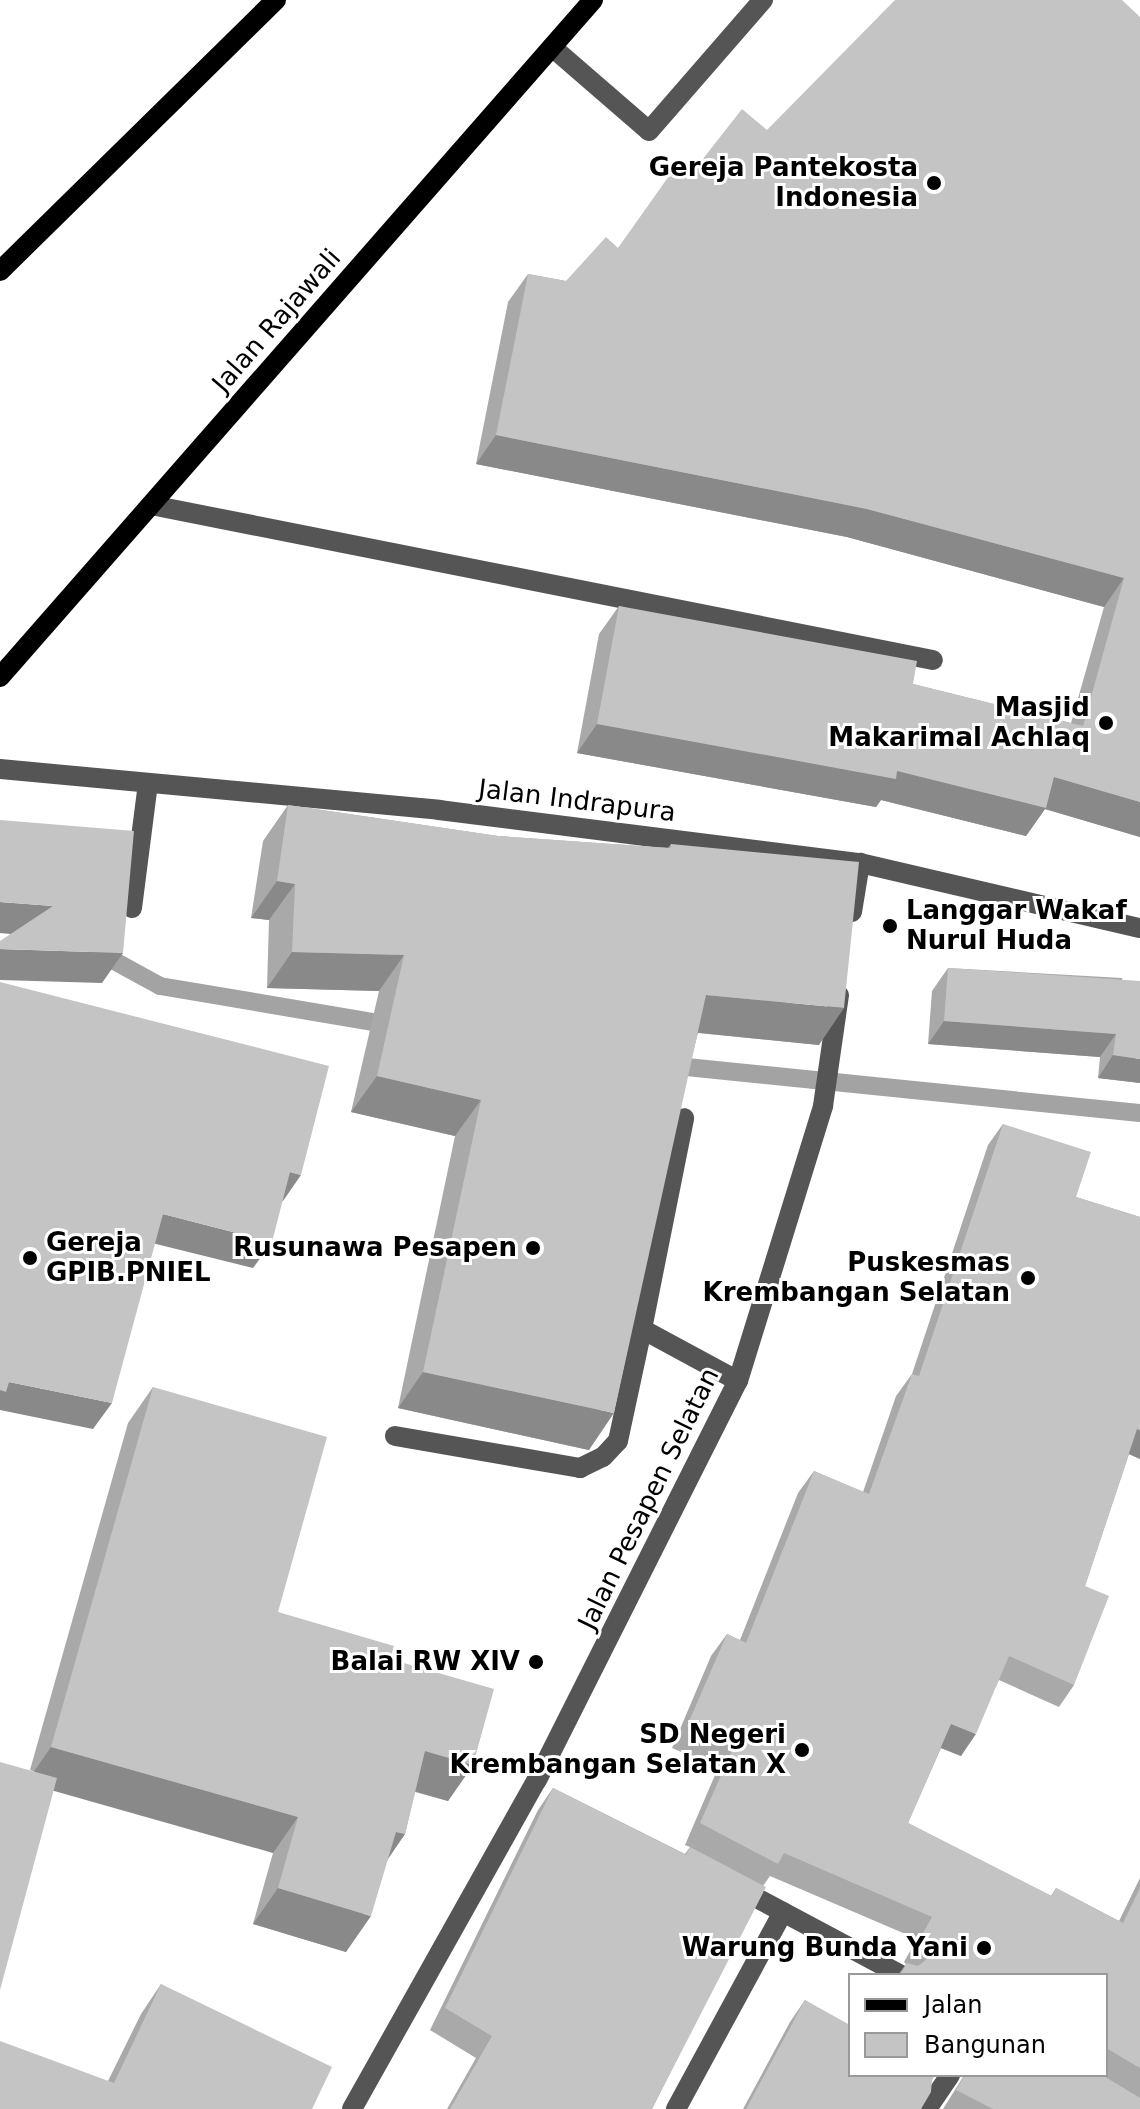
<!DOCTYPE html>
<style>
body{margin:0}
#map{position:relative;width:1140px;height:2109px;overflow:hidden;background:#fff;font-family:"DejaVu Sans",sans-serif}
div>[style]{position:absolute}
.stream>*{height:18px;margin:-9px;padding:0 9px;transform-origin:9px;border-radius:9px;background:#a3a3a3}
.minor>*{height:20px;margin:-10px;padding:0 10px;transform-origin:10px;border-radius:10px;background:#555}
.major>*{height:20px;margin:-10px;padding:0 10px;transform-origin:10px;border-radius:10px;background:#000}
.wall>*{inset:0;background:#a9a9a9}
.shaded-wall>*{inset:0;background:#898989}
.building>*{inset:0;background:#c4c4c4}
.dots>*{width:22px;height:22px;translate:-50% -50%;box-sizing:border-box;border:4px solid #fff;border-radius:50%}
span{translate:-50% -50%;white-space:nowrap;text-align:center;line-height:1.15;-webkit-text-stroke:6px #fff;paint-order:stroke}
.poi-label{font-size:26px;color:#000;font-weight:700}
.right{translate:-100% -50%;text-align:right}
.left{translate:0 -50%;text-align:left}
.street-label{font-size:26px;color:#000}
.legend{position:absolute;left:848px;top:1973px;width:260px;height:104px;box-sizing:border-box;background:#fff;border:2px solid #999;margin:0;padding:10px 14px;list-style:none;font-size:24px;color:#000}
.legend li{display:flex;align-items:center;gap:16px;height:40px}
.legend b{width:40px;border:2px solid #999}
</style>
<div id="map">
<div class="stream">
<i style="left:98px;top:952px;width:71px;rotate:28.7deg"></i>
<i style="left:160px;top:986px;width:239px;rotate:9.6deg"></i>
<i style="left:667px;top:1065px;width:475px;rotate:5.8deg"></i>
</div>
<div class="minor">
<i style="left:552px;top:47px;width:128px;rotate:40.9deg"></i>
<i style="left:649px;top:131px;width:174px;rotate:-49deg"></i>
<i style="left:151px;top:505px;width:797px;rotate:11.21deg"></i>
<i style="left:0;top:769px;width:441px;rotate:5.3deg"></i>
<i style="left:439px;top:810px;width:424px;rotate:7.2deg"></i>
<i style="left:860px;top:863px;width:287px;rotate:13.1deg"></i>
<i style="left:132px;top:908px;width:126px;rotate:-82.7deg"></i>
<i style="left:852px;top:912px;width:50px;rotate:-80.7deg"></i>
<i style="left:642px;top:1329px;width:215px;rotate:-78.7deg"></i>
<i style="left:395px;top:1436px;width:188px;rotate:9.8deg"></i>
<i style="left:580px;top:1468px;width:25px;rotate:-26deg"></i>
<i style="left:603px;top:1457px;width:22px;rotate:-47deg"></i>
<i style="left:618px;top:1441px;width:115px;rotate:-77.9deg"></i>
<i style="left:642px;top:1329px;width:109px;rotate:28.4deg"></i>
<i style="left:738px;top:1888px;width:185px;rotate:28.1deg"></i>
<i style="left:352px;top:2109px;width:377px;rotate:-60.7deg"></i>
<i style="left:537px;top:1780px;width:447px;rotate:-63.3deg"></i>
<i style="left:738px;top:1381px;width:288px;rotate:-72.8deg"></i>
<i style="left:823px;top:1106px;width:112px;rotate:-81.8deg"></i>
<i style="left:676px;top:2109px;width:224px;rotate:-61.5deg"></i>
<i style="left:927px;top:2109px;width:41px;rotate:-55.9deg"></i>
</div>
<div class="major">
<i style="left:0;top:271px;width:387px;rotate:-44.5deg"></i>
<i style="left:0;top:677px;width:900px;rotate:-48.78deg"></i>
</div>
<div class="wall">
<i style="clip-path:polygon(1122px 0,1140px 837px,1045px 809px,1026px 836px,881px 800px,876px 807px,577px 753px,599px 634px,619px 606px,913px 684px,1071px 723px,1104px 607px,847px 537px,476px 464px,508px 302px,528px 274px,566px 281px,618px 248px,695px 169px,767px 130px)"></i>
<i style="clip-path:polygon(288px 805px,498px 836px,668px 848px,671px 844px,819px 1045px,698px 1033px,589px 1450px,398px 1408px,455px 1136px,351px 1112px,379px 991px,267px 988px,269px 920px,251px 918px,263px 841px)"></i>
<i style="clip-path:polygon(948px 968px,1122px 978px,1140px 1083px,1098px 1078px,1100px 1057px,928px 1044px,932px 991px)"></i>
<i style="clip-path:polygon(1003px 1124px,1076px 1197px,1140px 1217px,1140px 1459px,1129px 1454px,1085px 1586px,1074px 1685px,1059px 1707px,999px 1680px,961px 1756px,941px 1748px,908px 1823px,1051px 1896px,1056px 1888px,1119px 1921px,1140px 1878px,1140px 2109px,943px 2109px,963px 2077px,962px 2075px,1106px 2075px,1106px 1975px,898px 1975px,906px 1964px,904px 1962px,917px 1939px,770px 1876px,763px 1886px,652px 2109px,447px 2109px,476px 2058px,430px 2030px,538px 1810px,553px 1788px,685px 1854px,690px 1847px,685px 1845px,718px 1768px,672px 1748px,711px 1656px,727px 1634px,740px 1640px,798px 1493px,814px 1471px,863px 1492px,896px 1396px,912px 1374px,988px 1145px)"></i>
<i style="clip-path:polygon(153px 1387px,278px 1612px,390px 1659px,473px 1765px,448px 1801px,415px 1792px,405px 1834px,388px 1859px,346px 1952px,253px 1924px,273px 1853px,30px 1770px,128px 1423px)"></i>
<i style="clip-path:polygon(161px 1984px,312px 2109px,0 2109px,108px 2081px,141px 2014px)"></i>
<i style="clip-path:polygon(805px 2000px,932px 2080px,921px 2109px,743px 2109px,790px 2022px)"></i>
</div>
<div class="shaded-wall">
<i style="clip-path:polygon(496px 435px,867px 509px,1124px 578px,1104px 607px,847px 537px,476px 464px)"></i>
<i style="clip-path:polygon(597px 724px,897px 771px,1054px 777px,1140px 802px,1140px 837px,1045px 809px,1026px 836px,881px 800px,876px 807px,577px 753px)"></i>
<i style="clip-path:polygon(277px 881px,295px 884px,269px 920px,251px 918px)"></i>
<i style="clip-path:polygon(0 902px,53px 906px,32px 936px,0 933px)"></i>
<i style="clip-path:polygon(0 949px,123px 953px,102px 983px,0 980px)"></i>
<i style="clip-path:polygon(292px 952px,404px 955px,379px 991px,267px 988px)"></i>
<i style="clip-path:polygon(706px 995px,844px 1008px,819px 1045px,681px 1031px)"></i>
<i style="clip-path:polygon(944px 1021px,1116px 1034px,1100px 1057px,928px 1044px)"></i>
<i style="clip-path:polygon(1113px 1055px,1140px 1059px,1140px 1083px,1098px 1078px)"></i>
<i style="clip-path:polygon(377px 1076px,481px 1100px,455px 1136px,351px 1112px)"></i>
<i style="clip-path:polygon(290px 1172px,301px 1175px,283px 1201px,271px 1198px)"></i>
<i style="clip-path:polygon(163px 1214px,272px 1242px,253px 1268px,144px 1241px)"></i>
<i style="clip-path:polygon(423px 1372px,614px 1413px,589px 1450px,398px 1408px)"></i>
<i style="clip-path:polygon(9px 1382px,112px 1403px,93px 1429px,0 1410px,0 1390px)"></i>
<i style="clip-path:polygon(1137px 1429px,1140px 1430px,1140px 1459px,1122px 1451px)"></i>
<i style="clip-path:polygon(951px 1724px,976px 1734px,961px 1756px,936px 1746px)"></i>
<i style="clip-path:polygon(51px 1747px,298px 1817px,273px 1853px,26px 1783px)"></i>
<i style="clip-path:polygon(425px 1751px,473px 1765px,448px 1801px,400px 1787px)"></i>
<i style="clip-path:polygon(396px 1832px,405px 1834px,380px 1870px)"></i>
<i style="clip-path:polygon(278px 1888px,371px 1916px,346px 1952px,253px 1924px)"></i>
</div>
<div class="building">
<i style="clip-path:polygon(895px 0,1122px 0,1140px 17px,1140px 802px,1054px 777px,1046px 808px,897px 771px,896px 779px,597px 724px,619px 606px,917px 661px,913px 684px,1083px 726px,1124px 578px,867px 509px,496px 435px,528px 274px,566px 281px,606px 237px,618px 248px,681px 159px,695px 169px,742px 109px,767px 130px)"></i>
<i style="clip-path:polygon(288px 805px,498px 836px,671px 848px,671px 844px,859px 862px,844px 1008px,706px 995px,614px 1413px,423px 1372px,481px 1100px,377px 1076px,404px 955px,292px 952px,295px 884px,277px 881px)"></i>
<i style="clip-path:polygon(0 820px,134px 831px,123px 953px,0 949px,0 941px,53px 906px,0 902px)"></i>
<i style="clip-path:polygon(948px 968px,1140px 981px,1140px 1059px,1113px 1055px,1116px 1034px,944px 1021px)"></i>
<i style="clip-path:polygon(0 982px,329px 1066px,301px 1175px,290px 1172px,272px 1242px,163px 1214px,112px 1403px,9px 1382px,6px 1392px,0 1390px)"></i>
<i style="clip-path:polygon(1003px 1124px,1091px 1152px,1076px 1197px,1140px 1217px,1140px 1430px,1137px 1429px,1085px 1586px,1109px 1596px,1074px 1685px,1009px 1656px,976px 1734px,951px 1724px,908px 1823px,1052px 1896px,1056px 1888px,1123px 1923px,1140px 1888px,1140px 2068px,1106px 2048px,1106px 1975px,900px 1975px,907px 1963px,918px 1966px,928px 1958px,928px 1947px,919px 1940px,932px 1917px,784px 1853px,778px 1864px,700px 1823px,734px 1746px,687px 1726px,727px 1634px,746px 1643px,814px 1471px,869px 1494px,912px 1374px,919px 1376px)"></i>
<i style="clip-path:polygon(153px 1387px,327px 1437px,278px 1612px,394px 1646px,390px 1659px,494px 1689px,473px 1765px,425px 1751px,405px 1834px,396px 1832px,371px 1916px,278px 1888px,298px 1817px,51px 1747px)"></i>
<i style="clip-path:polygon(0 1762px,57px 1778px,0 1990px)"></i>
<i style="clip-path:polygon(553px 1788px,686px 1855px,690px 1847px,766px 1887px,652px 2109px,450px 2109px,492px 2036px,445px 2008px)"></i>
<i style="clip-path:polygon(161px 1984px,332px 2067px,312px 2109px,0 2109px,0 2041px,114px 2083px)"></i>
<i style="clip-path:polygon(805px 2000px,850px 2025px,850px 2075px,935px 2075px,932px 2080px,931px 2092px,921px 2109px,746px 2109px)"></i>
<i style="clip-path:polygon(965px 2075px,1102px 2075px,1140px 2098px,1140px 2109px,993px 2109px,956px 2090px)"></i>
</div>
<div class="dots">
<i style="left:934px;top:183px;background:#000"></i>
<i style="left:1106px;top:723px;background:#000"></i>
<i style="left:890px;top:926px;background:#000"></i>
<i style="left:533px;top:1248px;background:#000"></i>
<i style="left:30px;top:1258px;background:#000"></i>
<i style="left:1028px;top:1278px;background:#000"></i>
<i style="left:536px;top:1662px;background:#000"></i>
<i style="left:802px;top:1750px;background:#000"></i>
<i style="left:984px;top:1948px;background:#000"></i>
</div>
<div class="poi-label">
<span class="right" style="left:918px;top:183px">Gereja Pantekosta<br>Indonesia</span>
<span class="right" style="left:1090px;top:723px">Masjid<br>Makarimal Achlaq</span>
<span class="left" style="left:906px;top:926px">Langgar Wakaf<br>Nurul Huda</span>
<span class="left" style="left:46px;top:1258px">Gereja<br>GPIB.PNIEL</span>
<span class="right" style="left:517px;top:1248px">Rusunawa Pesapen</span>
<span class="right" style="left:1010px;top:1278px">Puskesmas<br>Krembangan Selatan</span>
<span class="right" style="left:520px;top:1662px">Balai RW XIV</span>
<span class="right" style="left:786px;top:1750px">SD Negeri<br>Krembangan Selatan X</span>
<span class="right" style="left:968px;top:1948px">Warung Bunda Yani</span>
</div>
<div class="street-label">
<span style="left:277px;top:321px;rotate:-49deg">Jalan Rajawali</span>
<span style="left:577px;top:801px;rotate:7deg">Jalan Indrapura</span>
<span style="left:649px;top:1499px;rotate:-64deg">Jalan Pesapen Selatan</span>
</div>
<ul class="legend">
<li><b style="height:10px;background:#000"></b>Jalan</li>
<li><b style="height:22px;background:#c4c4c4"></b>Bangunan</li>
</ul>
</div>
